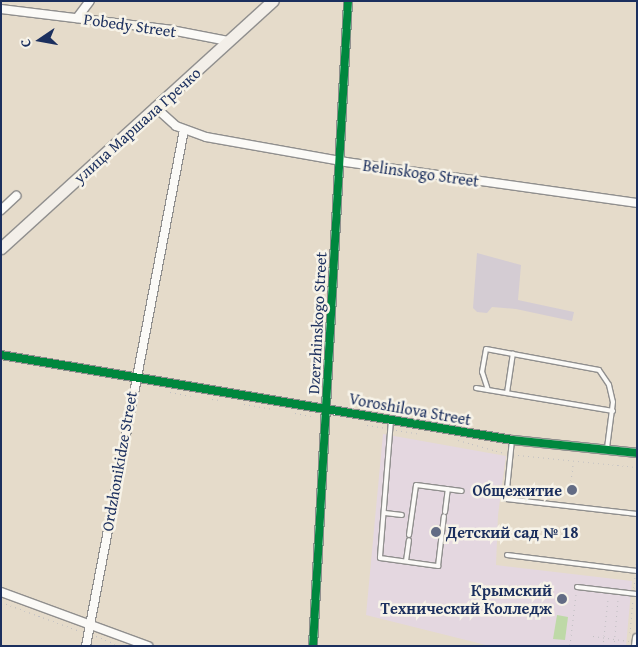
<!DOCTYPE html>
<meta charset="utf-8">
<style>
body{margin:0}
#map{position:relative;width:638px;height:647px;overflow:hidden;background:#e5dbca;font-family:"Gentium Book Plus",serif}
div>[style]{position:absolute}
.built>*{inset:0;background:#e4d7e0}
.industrial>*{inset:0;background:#d4ccd3}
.green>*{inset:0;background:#bed9a7}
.path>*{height:1px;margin-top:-0.5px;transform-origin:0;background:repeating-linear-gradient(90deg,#bfbec1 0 1px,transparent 0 5px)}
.roads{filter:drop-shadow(1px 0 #908f8e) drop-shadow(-1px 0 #908f8e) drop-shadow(0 1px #908f8e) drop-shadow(0 -1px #908f8e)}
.lane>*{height:4px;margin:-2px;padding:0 2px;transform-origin:2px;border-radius:2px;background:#fbfaf7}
.street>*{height:8px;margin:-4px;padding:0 4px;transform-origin:4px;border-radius:4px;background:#fbfaf7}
.secondary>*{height:11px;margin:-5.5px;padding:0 5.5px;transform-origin:5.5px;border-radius:5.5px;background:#f3efe9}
.cycleway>*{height:8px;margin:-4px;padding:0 4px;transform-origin:4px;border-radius:4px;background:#00873e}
.dots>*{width:14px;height:14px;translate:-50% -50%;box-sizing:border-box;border:2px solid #f7f3e8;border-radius:50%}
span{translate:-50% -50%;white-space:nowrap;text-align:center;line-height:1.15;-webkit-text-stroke:5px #f7f3e8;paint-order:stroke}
.street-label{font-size:16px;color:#1b2f5e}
.poi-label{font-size:16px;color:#1b2f5e;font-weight:700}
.right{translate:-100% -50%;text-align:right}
.left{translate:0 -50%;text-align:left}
.frame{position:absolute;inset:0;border:2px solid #1b2f5e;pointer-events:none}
.north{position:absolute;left:15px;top:15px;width:50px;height:50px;-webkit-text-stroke:4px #f7f3e8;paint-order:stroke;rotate:258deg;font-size:14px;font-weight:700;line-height:20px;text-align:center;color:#1b2f5e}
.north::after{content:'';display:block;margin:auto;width:18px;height:22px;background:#1b2f5e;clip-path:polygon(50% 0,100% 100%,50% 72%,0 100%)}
</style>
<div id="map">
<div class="built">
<i style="clip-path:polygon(383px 434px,506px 456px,498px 515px,496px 565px,632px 581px,626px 646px,490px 646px,366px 615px)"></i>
</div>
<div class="industrial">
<i style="clip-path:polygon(477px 253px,521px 265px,518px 300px,574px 312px,572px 321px,516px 309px,492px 307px,487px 313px,477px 312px,473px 308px)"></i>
</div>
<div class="green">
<i style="clip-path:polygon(557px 615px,568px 617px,565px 640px,553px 639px)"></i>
</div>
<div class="path">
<i style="left:170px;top:392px;width:21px;rotate:11deg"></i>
<i style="left:212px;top:399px;width:8px;rotate:7deg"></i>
<i style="left:244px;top:404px;width:28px;rotate:10deg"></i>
<i style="left:295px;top:413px;width:16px;rotate:11deg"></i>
<i style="left:367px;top:425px;width:18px;rotate:9deg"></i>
<i style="left:396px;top:430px;width:24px;rotate:9deg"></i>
<i style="left:458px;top:440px;width:48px;rotate:15.8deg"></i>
<i style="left:518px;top:455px;width:120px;rotate:5.8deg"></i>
<i style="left:571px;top:481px;width:16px;rotate:-83deg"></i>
<i style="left:636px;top:565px;width:6px;rotate:-81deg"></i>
<i style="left:634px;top:588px;width:11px;rotate:-85deg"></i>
<i style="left:1px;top:602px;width:84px;rotate:20.2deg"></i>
<i style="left:630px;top:633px;width:34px;rotate:-85deg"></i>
<i style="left:96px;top:636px;width:27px;rotate:22deg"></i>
<i style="left:593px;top:636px;width:36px;rotate:8deg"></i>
<i style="left:570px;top:645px;width:51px;rotate:-83.3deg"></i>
<i style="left:603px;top:646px;width:47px;rotate:-83.9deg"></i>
<i style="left:614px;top:646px;width:47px;rotate:-85.1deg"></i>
</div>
<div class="roads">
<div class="lane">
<i style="left:476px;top:388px;width:139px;rotate:9.5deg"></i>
<i style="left:488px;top:390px;width:19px;rotate:-108deg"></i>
<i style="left:482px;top:372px;width:23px;rotate:-80deg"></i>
<i style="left:486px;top:349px;width:115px;rotate:10.5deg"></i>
<i style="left:599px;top:370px;width:18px;rotate:56deg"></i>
<i style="left:609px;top:385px;width:17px;rotate:77deg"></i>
<i style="left:613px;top:402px;width:46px;rotate:97.4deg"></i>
<i style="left:507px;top:393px;width:40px;rotate:-81.5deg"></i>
<i style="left:391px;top:420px;width:138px;rotate:94.6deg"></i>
<i style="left:380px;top:558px;width:59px;rotate:7.9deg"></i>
<i style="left:438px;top:566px;width:50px;rotate:-83.2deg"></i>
<i style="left:512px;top:440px;width:59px;rotate:95.8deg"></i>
<i style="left:506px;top:499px;width:132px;rotate:6.5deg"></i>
<i style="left:445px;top:512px;width:23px;rotate:-83deg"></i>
<i style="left:385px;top:513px;width:17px;rotate:7deg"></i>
<i style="left:409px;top:535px;width:50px;rotate:-82deg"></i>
<i style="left:416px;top:485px;width:46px;rotate:7.4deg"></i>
<i style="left:507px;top:555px;width:131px;rotate:7deg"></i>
<i style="left:406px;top:561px;width:21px;rotate:-82deg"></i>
<i style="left:577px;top:587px;width:60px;rotate:6.7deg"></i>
</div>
<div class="street">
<i style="left:1px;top:9px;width:171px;rotate:7deg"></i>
<i style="left:171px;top:30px;width:58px;rotate:10.9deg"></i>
<i style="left:77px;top:18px;width:21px;rotate:-53deg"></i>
<i style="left:155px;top:107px;width:28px;rotate:42deg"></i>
<i style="left:176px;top:126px;width:32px;rotate:20deg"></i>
<i style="left:206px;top:137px;width:142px;rotate:10.1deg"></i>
<i style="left:346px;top:162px;width:294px;rotate:8deg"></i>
<i style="left:1px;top:210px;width:21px;rotate:-43deg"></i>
<i style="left:1px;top:355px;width:518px;rotate:9.44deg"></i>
<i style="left:512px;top:440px;width:126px;rotate:5.9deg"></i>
<i style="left:1px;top:592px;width:157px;rotate:20.2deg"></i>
<i style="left:86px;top:646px;width:525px;rotate:-79.25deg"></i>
<i style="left:313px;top:646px;width:646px;rotate:-86.89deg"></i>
<i style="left:636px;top:646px;width:8px;rotate:-83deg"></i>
</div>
<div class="secondary">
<i style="left:1px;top:248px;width:367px;rotate:-42.3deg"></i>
</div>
</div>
<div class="cycleway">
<i style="left:1px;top:355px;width:518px;rotate:9.44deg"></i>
<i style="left:512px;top:440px;width:126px;rotate:5.9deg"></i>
<i style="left:313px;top:646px;width:646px;rotate:-86.89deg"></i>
</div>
<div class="dots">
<i style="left:572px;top:490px;background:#626b84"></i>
<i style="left:436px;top:532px;background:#626b84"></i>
<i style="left:562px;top:599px;background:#626b84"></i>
</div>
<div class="street-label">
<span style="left:130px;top:25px;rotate:8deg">Pobedy Street</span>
<span style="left:137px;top:125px;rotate:-42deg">улица Маршала Гречко</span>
<span style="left:421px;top:173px;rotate:8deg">Belinskogo Street</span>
<span style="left:317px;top:323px;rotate:-87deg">Dzerzhinskogo Street</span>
<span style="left:410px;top:409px;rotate:10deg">Voroshilova Street</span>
<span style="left:119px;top:461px;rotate:-80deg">Ordzhonikidze Street</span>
</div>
<div class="poi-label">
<span class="right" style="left:562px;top:490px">Общежитие</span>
<span class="left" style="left:446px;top:532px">Детский сад № 18</span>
<span class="right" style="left:552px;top:599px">Крымский<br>Технический Колледж</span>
</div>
<div class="frame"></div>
<div class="north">С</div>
</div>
